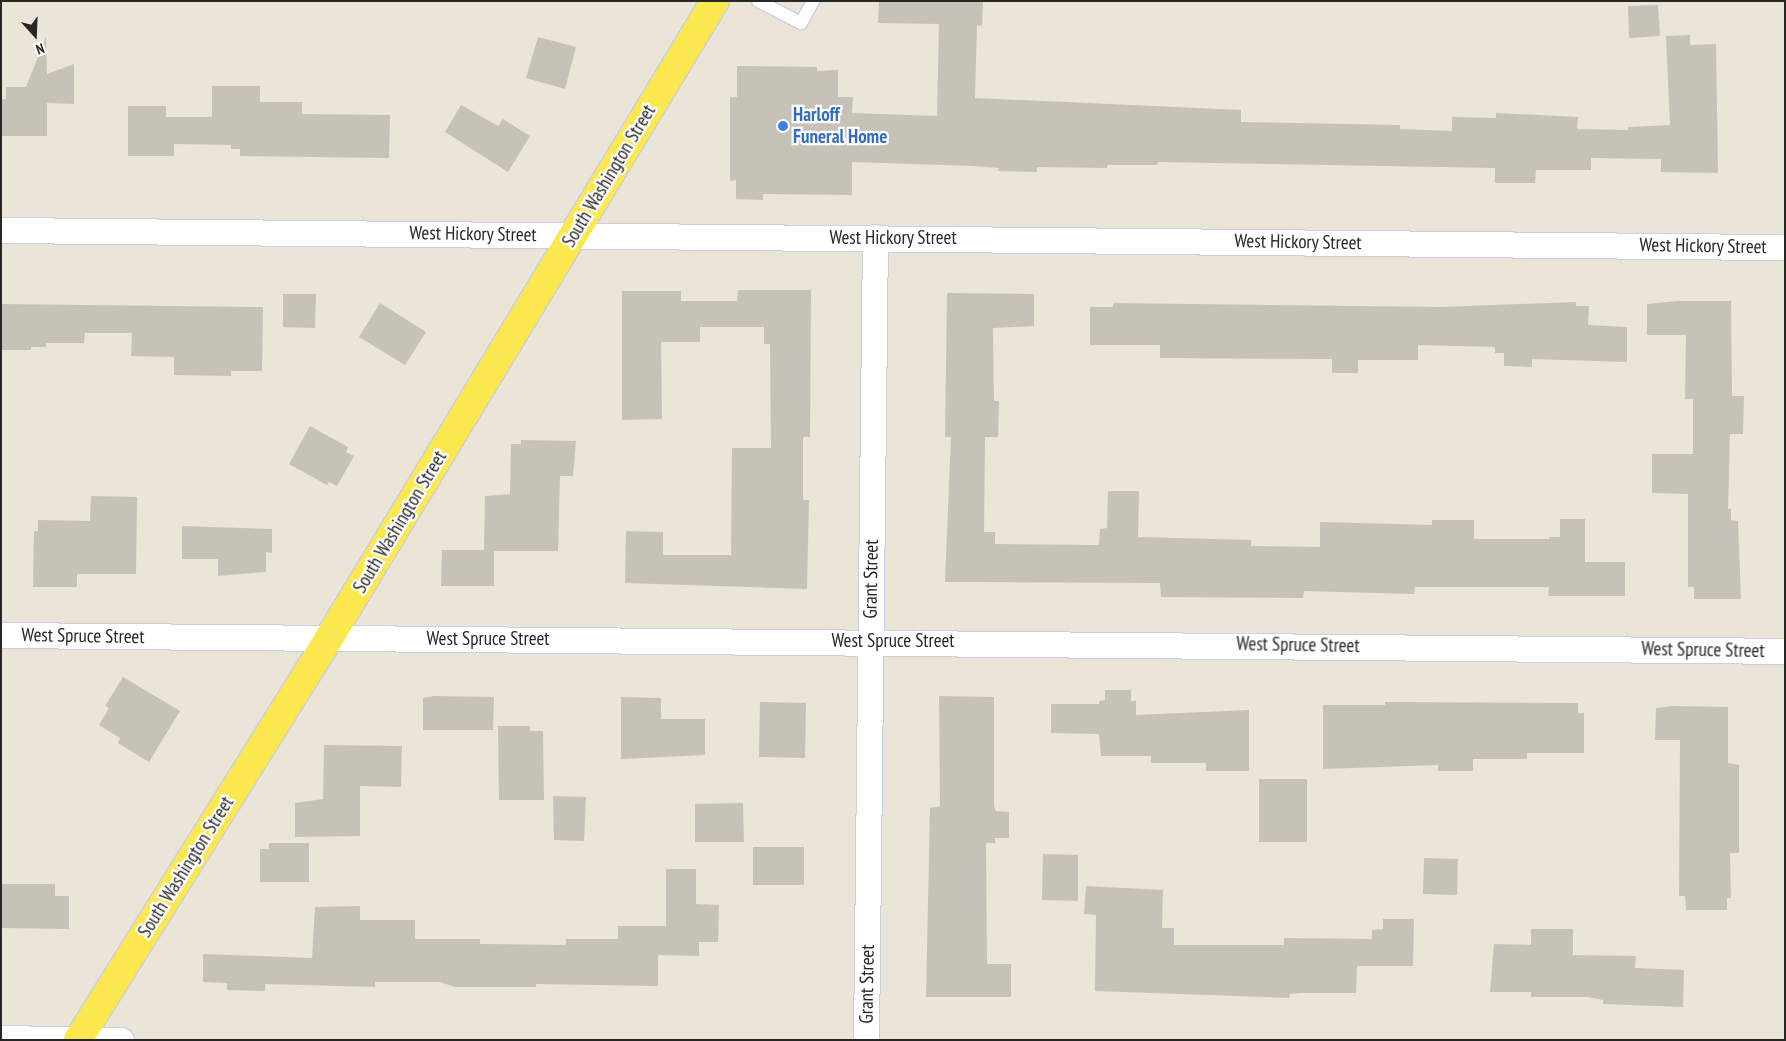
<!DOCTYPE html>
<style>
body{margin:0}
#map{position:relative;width:1786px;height:1041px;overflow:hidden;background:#ebe5d7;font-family:"PT Sans Narrow",sans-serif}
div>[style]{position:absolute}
.building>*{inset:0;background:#c6c2b7}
.roads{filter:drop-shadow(1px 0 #cdcee2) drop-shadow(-1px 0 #cdcee2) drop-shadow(0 1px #cdcee2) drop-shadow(0 -1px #cdcee2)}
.lane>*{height:12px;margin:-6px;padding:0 6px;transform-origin:6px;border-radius:6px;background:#fff}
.street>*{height:25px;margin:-12.5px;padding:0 12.5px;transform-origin:12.5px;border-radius:12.5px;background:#fff}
.primary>*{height:28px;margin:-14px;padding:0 14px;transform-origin:14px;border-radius:14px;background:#fae84e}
.dots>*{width:14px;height:14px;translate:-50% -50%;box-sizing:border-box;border:2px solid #fff;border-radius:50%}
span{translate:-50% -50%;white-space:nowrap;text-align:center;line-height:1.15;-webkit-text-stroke:4.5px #fff;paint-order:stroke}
.shop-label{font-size:19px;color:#366cbe;font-weight:700}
.left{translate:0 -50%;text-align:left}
.street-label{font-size:19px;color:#272727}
.frame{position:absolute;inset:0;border:2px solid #272727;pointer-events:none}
.north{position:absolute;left:10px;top:10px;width:50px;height:50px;-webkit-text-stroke:4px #fff;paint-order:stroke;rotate:160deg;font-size:14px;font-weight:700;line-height:20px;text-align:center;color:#272727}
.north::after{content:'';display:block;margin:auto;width:18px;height:22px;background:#272727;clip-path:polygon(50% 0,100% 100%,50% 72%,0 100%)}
</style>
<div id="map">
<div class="building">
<i style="clip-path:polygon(879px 1px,983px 1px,982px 26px,977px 25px,975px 98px,1241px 110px,1241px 122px,1400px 125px,1400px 129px,1452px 131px,1452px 117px,1496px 118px,1496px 113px,1578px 117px,1577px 129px,1628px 130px,1628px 127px,1670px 125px,1666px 36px,1690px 35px,1690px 45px,1716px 44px,1718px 173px,1661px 172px,1661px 159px,1591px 158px,1591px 170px,1536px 170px,1535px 183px,1495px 183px,1495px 168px,1158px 162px,1157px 165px,1107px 165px,1107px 168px,1037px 167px,1037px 172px,998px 171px,999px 168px,973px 166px,852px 162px,852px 195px,763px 194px,763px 200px,736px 199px,736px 180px,730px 181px,730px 97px,737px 97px,737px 66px,817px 67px,817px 71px,838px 70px,838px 97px,853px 97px,852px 113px,937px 116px,939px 24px,878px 23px)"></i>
<i style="clip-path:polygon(1658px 5px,1660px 36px,1629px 38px,1628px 6px)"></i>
<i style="clip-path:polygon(46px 37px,47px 74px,74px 64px,74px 104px,47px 103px,47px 136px,1px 136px,1px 99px,6px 99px,6px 87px,26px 87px)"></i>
<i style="clip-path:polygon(538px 37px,576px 47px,565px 89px,526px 78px)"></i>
<i style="clip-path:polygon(212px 86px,260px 86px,260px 102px,302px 102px,302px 114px,390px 115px,389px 158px,240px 156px,240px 149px,231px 149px,231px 145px,174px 144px,174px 156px,128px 156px,128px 106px,166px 106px,166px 117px,212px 117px)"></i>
<i style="clip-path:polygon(461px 105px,498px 126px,503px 119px,530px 136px,508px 172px,445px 132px)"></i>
<i style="clip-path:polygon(738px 290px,811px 290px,810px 437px,803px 437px,803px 500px,809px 500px,807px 589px,625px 583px,626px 531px,663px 532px,663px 555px,731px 555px,732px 448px,771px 448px,770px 344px,764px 344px,764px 327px,700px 327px,700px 342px,661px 342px,662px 419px,622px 420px,622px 291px,681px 291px,681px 301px,737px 301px)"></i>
<i style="clip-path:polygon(947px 293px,1034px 294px,1034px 326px,993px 328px,994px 401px,999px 401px,998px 437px,985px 437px,984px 532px,995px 532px,995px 544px,1099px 545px,1100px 529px,1107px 528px,1108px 491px,1139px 491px,1138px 537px,1251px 540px,1251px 546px,1320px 547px,1320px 522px,1432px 525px,1432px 520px,1474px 520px,1474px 539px,1549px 539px,1549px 537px,1560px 537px,1560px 519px,1585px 519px,1585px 562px,1625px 562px,1625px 596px,1548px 596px,1549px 587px,1415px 587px,1414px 594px,1304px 591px,1303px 598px,1161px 597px,1160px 583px,945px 582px,951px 437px,945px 437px)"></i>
<i style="clip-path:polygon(283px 294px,316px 294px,315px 328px,283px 327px)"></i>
<i style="clip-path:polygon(1677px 301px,1731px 301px,1732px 396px,1744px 396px,1743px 434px,1730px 434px,1728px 509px,1731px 509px,1731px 520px,1738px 521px,1741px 599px,1694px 599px,1694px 587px,1688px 587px,1688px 494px,1652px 493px,1652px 454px,1693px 454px,1693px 399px,1685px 399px,1686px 335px,1647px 335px,1647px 304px)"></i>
<i style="clip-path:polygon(1576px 302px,1576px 306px,1589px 306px,1588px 325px,1627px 327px,1627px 362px,1532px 359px,1532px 367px,1504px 366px,1504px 353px,1495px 353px,1495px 347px,1418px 345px,1418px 360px,1358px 360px,1358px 373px,1332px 373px,1332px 359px,1160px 358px,1160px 345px,1090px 345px,1090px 307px,1113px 307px,1113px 303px,1441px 307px)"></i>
<i style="clip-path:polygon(380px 303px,426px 332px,405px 365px,359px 337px)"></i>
<i style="clip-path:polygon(1px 304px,263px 307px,262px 371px,231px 371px,231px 376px,174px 375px,174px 357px,131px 356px,132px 333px,85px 333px,84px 343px,46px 343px,46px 347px,31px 347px,31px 350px,1px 350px)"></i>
<i style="clip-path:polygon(310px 426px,348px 447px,346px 452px,354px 456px,337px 486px,329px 482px,327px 485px,289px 464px)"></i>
<i style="clip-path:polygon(521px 440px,576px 441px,573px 476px,560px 476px,558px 551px,494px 551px,494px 586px,441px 586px,442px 550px,484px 550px,485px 496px,510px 494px,511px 444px,521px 444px)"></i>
<i style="clip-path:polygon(91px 496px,137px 497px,136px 574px,77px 574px,77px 587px,33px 587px,34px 531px,38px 531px,38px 520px,90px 521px)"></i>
<i style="clip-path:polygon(182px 526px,272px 529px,272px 553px,266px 552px,266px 572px,218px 576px,218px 559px,182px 559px)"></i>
<i style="clip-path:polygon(123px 677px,180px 711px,149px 762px,118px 743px,120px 738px,99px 725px,109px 708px,105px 706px)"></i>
<i style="clip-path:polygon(1105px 690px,1131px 690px,1131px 701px,1136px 701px,1136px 715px,1249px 710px,1249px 771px,1206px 771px,1206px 763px,1151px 763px,1151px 756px,1101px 756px,1099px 734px,1051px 733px,1051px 704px,1099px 704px,1099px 701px,1105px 700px)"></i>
<i style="clip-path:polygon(434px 696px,494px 697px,493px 730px,423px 730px,423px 698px)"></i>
<i style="clip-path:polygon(939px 696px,994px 697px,994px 806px,996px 811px,1009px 812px,1009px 838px,995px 838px,995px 843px,986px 843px,987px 964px,1011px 964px,1011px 997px,926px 997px,930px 808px,940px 806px)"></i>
<i style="clip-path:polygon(621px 697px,661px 698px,661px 719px,705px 719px,705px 755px,621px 759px)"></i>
<i style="clip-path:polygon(760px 702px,806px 703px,805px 758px,759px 757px)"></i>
<i style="clip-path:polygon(1385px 702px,1578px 703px,1578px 713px,1584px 713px,1584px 753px,1527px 753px,1527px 759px,1473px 759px,1473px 771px,1438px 771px,1438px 765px,1323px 769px,1323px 705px,1385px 705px)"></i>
<i style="clip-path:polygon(1673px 706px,1728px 707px,1728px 763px,1739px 765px,1739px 853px,1730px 853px,1731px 898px,1727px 898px,1727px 910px,1686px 910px,1685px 896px,1679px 896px,1680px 740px,1655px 740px,1656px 708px)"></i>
<i style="clip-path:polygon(498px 726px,530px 726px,530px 731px,543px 731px,544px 800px,499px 800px)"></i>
<i style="clip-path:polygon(324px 745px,402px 746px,401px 787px,360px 786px,360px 836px,295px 837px,295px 803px,323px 799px)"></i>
<i style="clip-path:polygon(1259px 779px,1307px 779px,1307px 842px,1259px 842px)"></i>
<i style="clip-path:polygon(553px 796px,586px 797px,584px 841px,554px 840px)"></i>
<i style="clip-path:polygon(743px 803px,744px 842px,695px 842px,695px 804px)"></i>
<i style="clip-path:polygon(269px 843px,309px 843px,309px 882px,260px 882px,260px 849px,269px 849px)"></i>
<i style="clip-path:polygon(753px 847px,804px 847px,804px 885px,753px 885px)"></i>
<i style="clip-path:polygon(1043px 854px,1078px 855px,1078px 901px,1042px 900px)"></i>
<i style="clip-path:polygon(1424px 858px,1458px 859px,1457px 895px,1423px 894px)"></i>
<i style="clip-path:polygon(666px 869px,696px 869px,696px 904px,719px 905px,718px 942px,699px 942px,699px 956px,658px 955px,658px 986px,536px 984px,536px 987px,455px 987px,440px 982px,375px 982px,375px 987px,265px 984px,265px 991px,227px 990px,227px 983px,203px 982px,203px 954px,312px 958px,315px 907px,360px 906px,360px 920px,415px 920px,415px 939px,480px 939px,480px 944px,566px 945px,566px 939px,618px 939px,618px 926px,666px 926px)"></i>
<i style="clip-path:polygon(1px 884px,55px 884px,55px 896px,69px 896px,69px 929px,1px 928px)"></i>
<i style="clip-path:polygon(1086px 886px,1163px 890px,1162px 928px,1174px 928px,1174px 945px,1284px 945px,1284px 938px,1372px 939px,1372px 930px,1383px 929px,1383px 919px,1414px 919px,1413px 966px,1357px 966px,1356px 993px,1301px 993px,1289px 994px,1290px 998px,1095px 991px,1096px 915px,1084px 914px)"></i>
<i style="clip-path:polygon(1531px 929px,1573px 929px,1573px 955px,1636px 956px,1635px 968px,1684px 970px,1683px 1007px,1603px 1004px,1603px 1000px,1588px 997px,1531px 997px,1531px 992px,1490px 992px,1494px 944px,1531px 945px)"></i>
</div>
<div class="roads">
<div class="lane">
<i style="left:758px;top:1px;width:48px;rotate:27.1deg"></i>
<i style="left:801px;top:23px;width:25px;rotate:-61deg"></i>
</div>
<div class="street">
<i style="left:1px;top:230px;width:1784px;rotate:0.55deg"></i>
<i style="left:1px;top:635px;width:1784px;rotate:0.51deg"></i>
<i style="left:1px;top:1038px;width:120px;rotate:1deg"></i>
<i style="left:866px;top:1040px;width:803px;rotate:-89.36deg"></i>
</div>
<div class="primary">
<i style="left:78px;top:1040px;width:474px;rotate:-58deg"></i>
<i style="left:329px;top:638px;width:745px;rotate:-58.79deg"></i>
</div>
</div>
<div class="dots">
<i style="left:783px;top:126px;background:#3f7fe0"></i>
</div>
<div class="shop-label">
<span class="left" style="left:793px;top:126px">Harloff<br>Funeral Home</span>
</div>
<div class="street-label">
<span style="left:609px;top:176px;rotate:-59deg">South Washington Street</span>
<span style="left:473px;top:234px;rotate:1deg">West Hickory Street</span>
<span style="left:893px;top:238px">West Hickory Street</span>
<span style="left:1298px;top:242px;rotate:1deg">West Hickory Street</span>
<span style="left:1703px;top:246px;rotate:1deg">West Hickory Street</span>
<span style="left:400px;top:522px;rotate:-59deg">South Washington Street</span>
<span style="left:871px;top:579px;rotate:-89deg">Grant Street</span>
<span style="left:83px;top:636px;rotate:1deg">West Spruce Street</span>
<span style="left:488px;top:639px">West Spruce Street</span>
<span style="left:893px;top:641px">West Spruce Street</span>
<span style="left:1298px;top:645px;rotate:1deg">West Spruce Street</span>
<span style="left:1703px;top:650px;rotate:1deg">West Spruce Street</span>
<span style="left:186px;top:867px;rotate:-58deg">South Washington Street</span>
<span style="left:867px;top:984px;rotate:-89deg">Grant Street</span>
</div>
<div class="frame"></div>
<div class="north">N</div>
</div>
